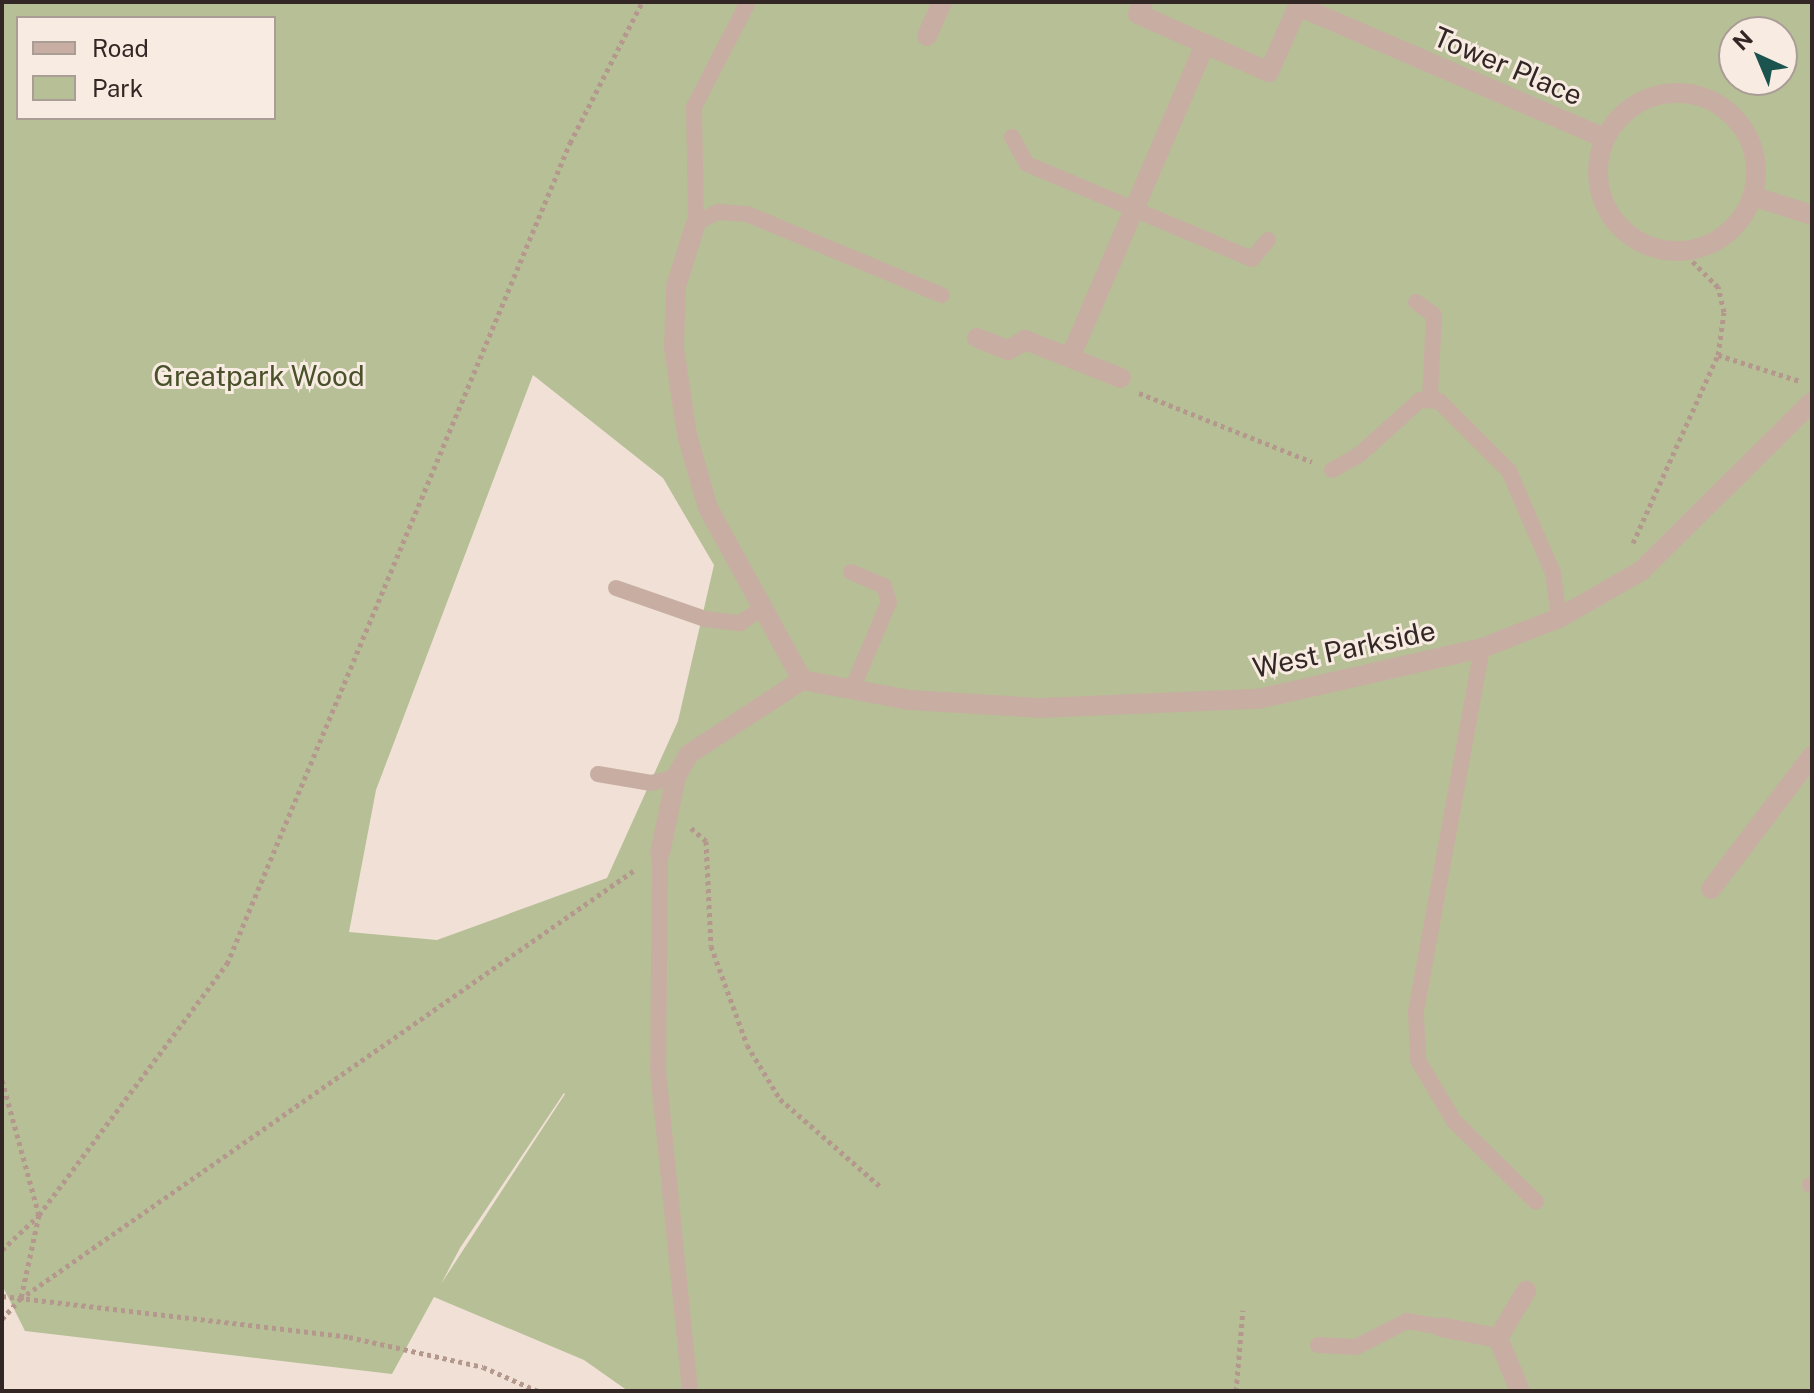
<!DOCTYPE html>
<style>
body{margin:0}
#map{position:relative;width:1814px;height:1393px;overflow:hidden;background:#f0e0d6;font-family:"Public Sans",sans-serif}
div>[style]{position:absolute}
.green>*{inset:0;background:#b7bf96}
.path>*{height:5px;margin-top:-2.5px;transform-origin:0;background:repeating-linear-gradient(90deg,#b4988d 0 4px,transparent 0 8px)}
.service>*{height:16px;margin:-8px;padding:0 8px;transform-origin:8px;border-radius:8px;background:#c8aea2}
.minor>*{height:20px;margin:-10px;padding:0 10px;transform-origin:10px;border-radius:10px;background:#c8aea2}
.minor>.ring{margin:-10px;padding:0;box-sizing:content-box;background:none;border:20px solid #c8aea2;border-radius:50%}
span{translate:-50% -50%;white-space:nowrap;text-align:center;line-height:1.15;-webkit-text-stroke:6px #f8ebe2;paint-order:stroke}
.street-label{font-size:28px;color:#332725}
.park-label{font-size:28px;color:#485129}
.frame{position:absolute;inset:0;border:4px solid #332725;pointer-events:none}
.legend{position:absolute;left:16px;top:16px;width:260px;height:104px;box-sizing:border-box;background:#f8ebe2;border:2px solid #a99d96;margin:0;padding:10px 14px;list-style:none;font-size:24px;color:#332725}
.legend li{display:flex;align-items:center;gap:16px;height:40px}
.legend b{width:40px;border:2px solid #a99d96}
.north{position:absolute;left:1718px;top:16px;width:80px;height:80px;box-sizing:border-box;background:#f8ebe2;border:2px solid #a99d96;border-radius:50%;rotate:316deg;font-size:22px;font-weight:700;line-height:32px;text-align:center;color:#332725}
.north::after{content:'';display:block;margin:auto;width:28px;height:36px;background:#1b544f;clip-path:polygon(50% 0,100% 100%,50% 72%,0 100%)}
</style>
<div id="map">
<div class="green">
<i style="clip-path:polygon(evenodd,2px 2px,1812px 2px,1812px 1391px,628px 1391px,584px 1360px,434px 1297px,392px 1374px,25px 1331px,2px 1285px,2px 2px,18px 18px,274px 18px,274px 118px,18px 118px,18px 18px,2px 2px,1734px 32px,1782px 32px,1782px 80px,1734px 80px,1734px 32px,2px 2px,533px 375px,663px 478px,714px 565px,678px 721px,607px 878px,437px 940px,349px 932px,376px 790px,533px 375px,2px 2px,564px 1093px,565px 1094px,441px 1284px,460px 1248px,564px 1093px)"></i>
</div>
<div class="path">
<i style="left:1718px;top:355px;width:86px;rotate:17.6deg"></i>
<i style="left:1139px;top:393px;width:186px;rotate:21.7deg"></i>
<i style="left:1633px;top:543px;width:206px;rotate:-65.7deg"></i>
<i style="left:1718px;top:355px;width:43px;rotate:-82.1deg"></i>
<i style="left:1724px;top:312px;width:26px;rotate:-103deg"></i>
<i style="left:1718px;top:287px;width:49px;rotate:-135deg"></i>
<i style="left:691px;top:828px;width:20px;rotate:41deg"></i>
<i style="left:706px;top:841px;width:105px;rotate:87.3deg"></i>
<i style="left:711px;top:946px;width:105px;rotate:70deg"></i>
<i style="left:747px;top:1045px;width:63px;rotate:58.6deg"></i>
<i style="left:780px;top:1099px;width:135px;rotate:41.1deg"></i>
<i style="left:2px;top:1080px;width:140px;rotate:74.7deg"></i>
<i style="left:39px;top:1215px;width:85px;rotate:102.2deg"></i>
<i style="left:2px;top:1250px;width:51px;rotate:-43.4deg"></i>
<i style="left:39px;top:1215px;width:314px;rotate:-53.2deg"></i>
<i style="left:227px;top:964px;width:890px;rotate:-67.33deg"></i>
<i style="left:570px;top:143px;width:158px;rotate:-62.9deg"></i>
<i style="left:2px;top:1296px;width:349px;rotate:6.7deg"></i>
<i style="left:349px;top:1337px;width:137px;rotate:12.6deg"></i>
<i style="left:483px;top:1367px;width:60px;rotate:23.6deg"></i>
<i style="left:2px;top:1319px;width:27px;rotate:-48deg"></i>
<i style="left:20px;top:1299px;width:751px;rotate:-34.92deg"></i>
<i style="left:1236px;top:1391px;width:81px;rotate:-85.1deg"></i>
</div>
<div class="service">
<i style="left:748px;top:2px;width:118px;rotate:117.2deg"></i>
<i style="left:694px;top:107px;width:116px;rotate:89deg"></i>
<i style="left:696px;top:223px;width:25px;rotate:-27deg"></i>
<i style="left:718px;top:212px;width:29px;rotate:4deg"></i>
<i style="left:747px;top:214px;width:211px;rotate:22.6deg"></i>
<i style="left:1012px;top:137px;width:31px;rotate:61deg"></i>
<i style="left:1027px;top:164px;width:244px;rotate:22.9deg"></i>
<i style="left:1252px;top:259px;width:25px;rotate:-50deg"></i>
<i style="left:1416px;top:302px;width:22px;rotate:36deg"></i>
<i style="left:1434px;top:315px;width:82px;rotate:92.8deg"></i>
<i style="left:1332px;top:470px;width:31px;rotate:-29deg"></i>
<i style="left:1359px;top:455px;width:82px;rotate:-42deg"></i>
<i style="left:1420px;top:400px;width:19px;rotate:3deg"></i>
<i style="left:1439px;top:401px;width:99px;rotate:45deg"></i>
<i style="left:1509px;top:471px;width:111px;rotate:66.7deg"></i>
<i style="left:1553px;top:573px;width:45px;rotate:82.4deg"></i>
<i style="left:851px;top:572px;width:36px;rotate:23deg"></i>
<i style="left:884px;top:586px;width:17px;rotate:73deg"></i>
<i style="left:889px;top:602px;width:95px;rotate:113deg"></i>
<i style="left:616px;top:588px;width:94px;rotate:19.2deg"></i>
<i style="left:705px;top:619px;width:35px;rotate:7deg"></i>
<i style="left:740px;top:623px;width:23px;rotate:-34deg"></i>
<i style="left:1482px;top:648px;width:370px;rotate:100.3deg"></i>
<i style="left:1416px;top:1012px;width:48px;rotate:87.6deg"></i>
<i style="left:1418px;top:1060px;width:71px;rotate:59.5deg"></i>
<i style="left:1454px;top:1121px;width:115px;rotate:44.6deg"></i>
<i style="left:598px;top:774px;width:54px;rotate:9.6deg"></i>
<i style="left:651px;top:783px;width:26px;rotate:-13deg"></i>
<i style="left:660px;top:853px;width:217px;rotate:90.5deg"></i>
<i style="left:658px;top:1070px;width:323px;rotate:84.3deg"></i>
<i style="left:1810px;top:1185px;width:2px"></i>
<i style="left:1318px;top:1345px;width:38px;rotate:3deg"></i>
<i style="left:1356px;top:1347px;width:57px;rotate:-27deg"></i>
<i style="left:1407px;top:1321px;width:35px;rotate:10deg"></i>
</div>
<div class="minor">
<i style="left:927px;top:36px;width:37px;rotate:-66deg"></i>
<i style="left:1205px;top:44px;width:70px;rotate:23.6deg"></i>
<i style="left:1269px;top:72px;width:72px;rotate:-66.3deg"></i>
<i style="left:1298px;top:6px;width:334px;rotate:23.3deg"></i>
<i class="ring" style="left:1598px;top:93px;width:138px;height:138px"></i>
<i style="left:1752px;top:196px;width:63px;rotate:17.6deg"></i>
<i style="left:696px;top:223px;width:66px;rotate:107.6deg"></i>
<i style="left:676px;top:286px;width:62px;rotate:91.8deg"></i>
<i style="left:674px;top:348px;width:88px;rotate:81.5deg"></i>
<i style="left:687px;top:435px;width:76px;rotate:74deg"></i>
<i style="left:708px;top:508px;width:196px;rotate:61.3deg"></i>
<i style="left:977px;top:338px;width:33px;rotate:21deg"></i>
<i style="left:1008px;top:350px;width:20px;rotate:-30deg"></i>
<i style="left:1025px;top:340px;width:103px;rotate:21.6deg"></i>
<i style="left:1070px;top:358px;width:342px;rotate:-66.7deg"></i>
<i style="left:1205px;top:44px;width:73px;rotate:-155.9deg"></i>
<i style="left:1138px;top:14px;width:13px;rotate:-67deg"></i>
<i style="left:660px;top:853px;width:78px;rotate:-78.1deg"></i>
<i style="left:676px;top:777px;width:26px;rotate:-61deg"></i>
<i style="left:689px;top:754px;width:135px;rotate:-33.2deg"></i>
<i style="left:802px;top:680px;width:110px;rotate:10.5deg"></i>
<i style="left:910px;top:700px;width:129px;rotate:3.5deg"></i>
<i style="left:1039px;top:708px;width:219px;rotate:-2.4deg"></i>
<i style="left:1258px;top:699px;width:230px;rotate:-12.8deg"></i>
<i style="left:1482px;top:648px;width:83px;rotate:-21.3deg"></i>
<i style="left:1559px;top:618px;width:95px;rotate:-29.8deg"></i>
<i style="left:1641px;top:571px;width:240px;rotate:-44.7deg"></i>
<i style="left:1711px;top:889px;width:167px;rotate:-52.8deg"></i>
<i style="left:1441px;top:1327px;width:58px;rotate:10.9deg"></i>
<i style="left:1520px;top:1391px;width:57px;rotate:-112.5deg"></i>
<i style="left:1498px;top:1338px;width:55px;rotate:-59.2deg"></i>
</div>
<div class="street-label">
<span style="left:1508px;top:66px;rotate:23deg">Tower Place</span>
<span style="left:1344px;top:649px;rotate:-12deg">West Parkside</span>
</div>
<div class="park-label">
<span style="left:259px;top:376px">Greatpark Wood</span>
</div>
<div class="frame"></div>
<ul class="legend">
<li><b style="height:10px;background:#c8aea2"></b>Road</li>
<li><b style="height:22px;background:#b7bf96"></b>Park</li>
</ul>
<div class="north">N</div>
</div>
